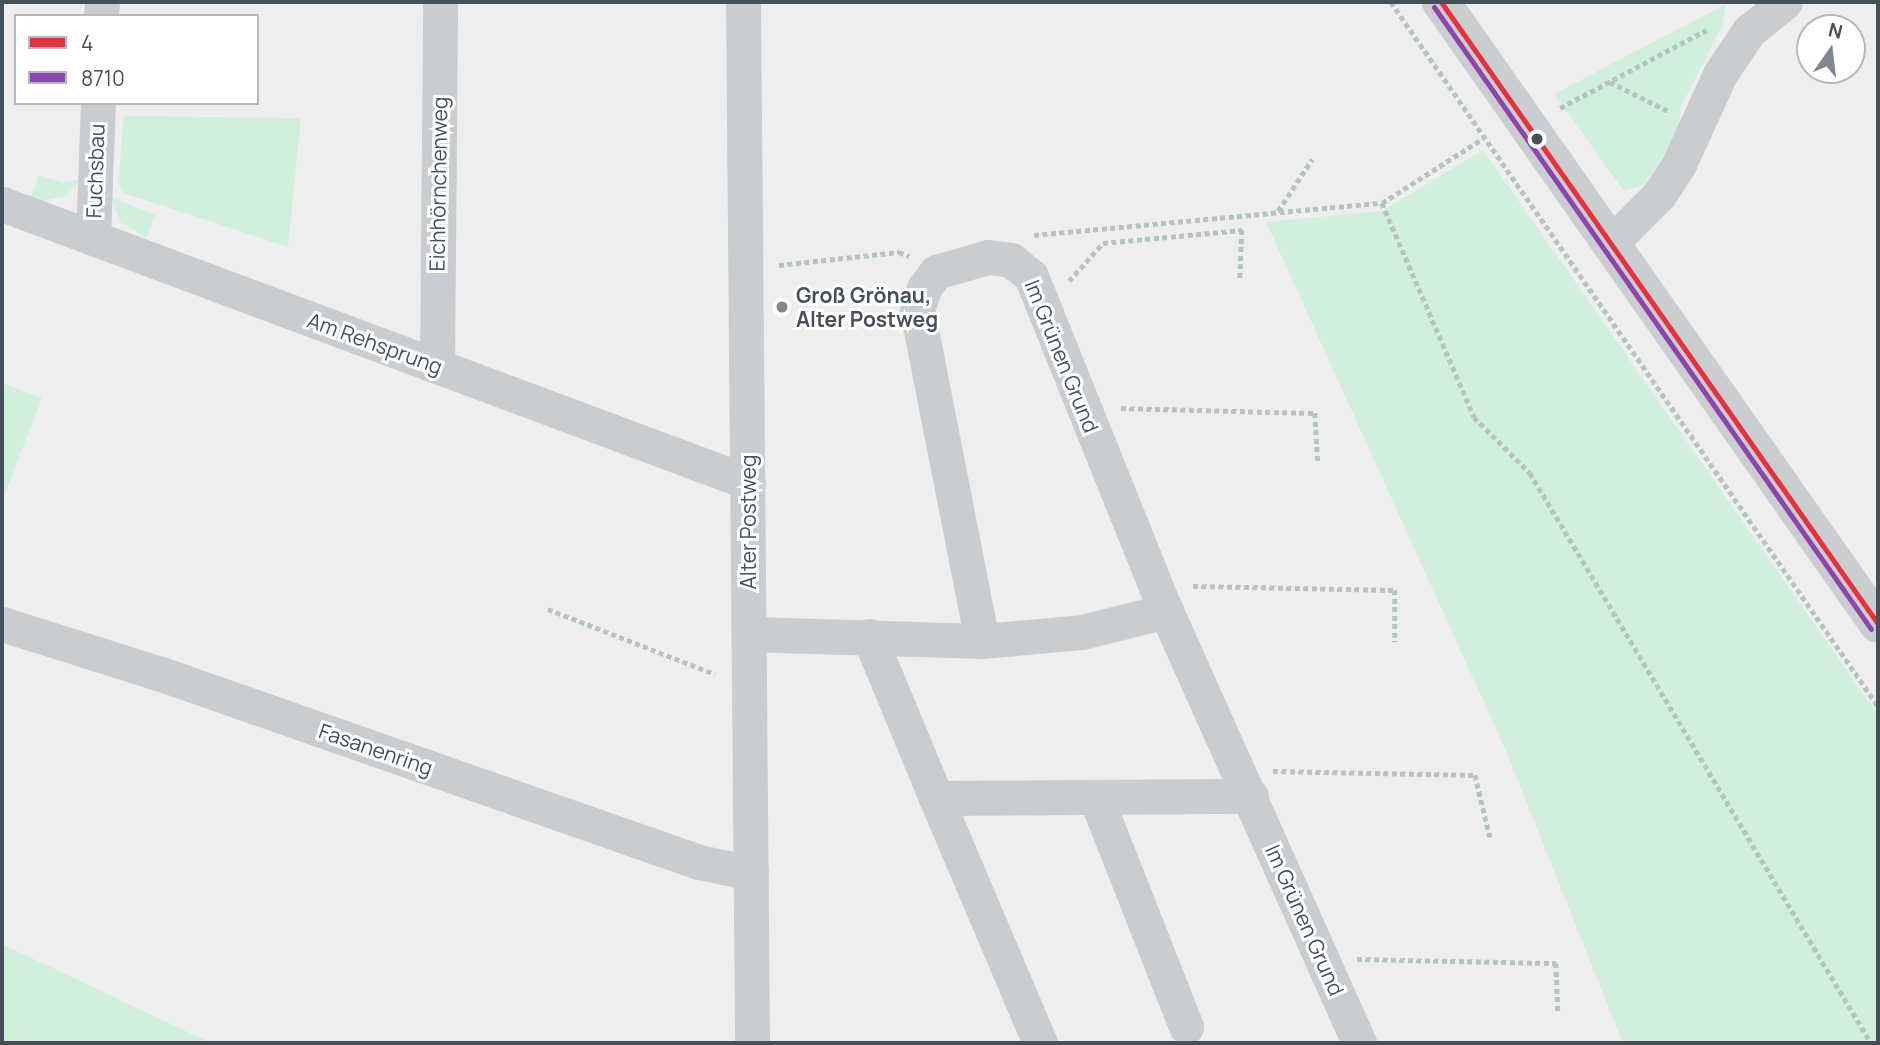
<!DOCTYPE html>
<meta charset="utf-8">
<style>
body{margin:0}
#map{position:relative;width:1880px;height:1045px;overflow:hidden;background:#efeeee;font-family:Manrope,sans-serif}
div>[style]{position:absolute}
.green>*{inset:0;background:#d1efdd}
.path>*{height:4.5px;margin-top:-2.25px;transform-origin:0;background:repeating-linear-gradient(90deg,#b6c4bf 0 5px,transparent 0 8.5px)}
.street>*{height:35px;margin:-17.5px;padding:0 17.5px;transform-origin:17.5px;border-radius:17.5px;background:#cacdcf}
.secondary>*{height:38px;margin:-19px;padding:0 19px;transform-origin:19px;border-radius:19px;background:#cbced1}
.bus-1>*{height:5px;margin:-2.5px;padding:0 2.5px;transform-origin:2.5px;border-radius:2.5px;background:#e7303d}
.bus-2>*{height:5px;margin:-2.5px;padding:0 2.5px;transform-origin:2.5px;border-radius:2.5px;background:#8e44ad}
.dots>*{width:19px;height:19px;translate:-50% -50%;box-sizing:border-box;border:4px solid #fff;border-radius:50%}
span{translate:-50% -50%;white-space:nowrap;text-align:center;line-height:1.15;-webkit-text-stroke:6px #fff;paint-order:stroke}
.street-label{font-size:21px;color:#45505b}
.poi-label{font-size:21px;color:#45505b;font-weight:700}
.left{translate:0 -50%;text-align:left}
.frame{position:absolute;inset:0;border:4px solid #45505b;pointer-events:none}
.legend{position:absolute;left:14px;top:14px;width:245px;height:91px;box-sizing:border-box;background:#fff;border:2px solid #b5b9bd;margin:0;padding:9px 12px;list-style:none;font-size:21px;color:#45505b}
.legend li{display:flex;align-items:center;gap:14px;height:35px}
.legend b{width:35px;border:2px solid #b5b9bd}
.north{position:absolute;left:1796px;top:14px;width:70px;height:70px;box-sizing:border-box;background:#fff;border:2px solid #b5b9bd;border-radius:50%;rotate:14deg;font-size:19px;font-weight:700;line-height:28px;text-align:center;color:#45505b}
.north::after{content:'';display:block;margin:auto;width:24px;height:32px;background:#80878e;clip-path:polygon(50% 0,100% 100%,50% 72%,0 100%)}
</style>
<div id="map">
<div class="green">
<i style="clip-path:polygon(1726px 4px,1722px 27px,1680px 108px,1679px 133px,1645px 184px,1624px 191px,1554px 94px)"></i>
<i style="clip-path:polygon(124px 116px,301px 118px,288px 247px,124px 193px,118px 183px)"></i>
<i style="clip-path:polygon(1483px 150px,1878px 715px,1878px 1043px,1623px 1043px,1507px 753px,1266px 222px,1382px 211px)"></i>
<i style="clip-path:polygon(39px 175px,63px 183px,82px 179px,65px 196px,42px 201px,31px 197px)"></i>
<i style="clip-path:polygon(111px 197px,155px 215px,147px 237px,121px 223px)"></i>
<i style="clip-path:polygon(2px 383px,42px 398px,2px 501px)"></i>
<i style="clip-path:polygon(2px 944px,211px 1043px,2px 1043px)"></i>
</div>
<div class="path">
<i style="left:1391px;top:2px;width:856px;rotate:55.33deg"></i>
<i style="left:1610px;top:82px;width:65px;rotate:26.6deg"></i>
<i style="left:1560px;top:108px;width:166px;rotate:-28deg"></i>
<i style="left:1382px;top:203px;width:233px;rotate:66.7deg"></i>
<i style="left:1474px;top:417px;width:79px;rotate:45deg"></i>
<i style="left:1530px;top:473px;width:664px;rotate:59.11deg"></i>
<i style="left:1278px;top:211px;width:62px;rotate:-56.8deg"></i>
<i style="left:1034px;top:235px;width:349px;rotate:-5.3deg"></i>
<i style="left:1382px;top:203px;width:119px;rotate:-32.6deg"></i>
<i style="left:779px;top:265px;width:121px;rotate:-6.2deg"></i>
<i style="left:899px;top:252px;width:11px;rotate:22deg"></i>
<i style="left:1069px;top:281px;width:51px;rotate:-48.2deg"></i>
<i style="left:1103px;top:243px;width:140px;rotate:-5.3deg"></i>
<i style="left:1242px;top:230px;width:50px;rotate:92.3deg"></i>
<i style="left:1121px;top:408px;width:194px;rotate:1.5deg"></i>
<i style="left:1315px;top:413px;width:50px;rotate:86.6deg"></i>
<i style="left:1193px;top:586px;width:202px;rotate:1.1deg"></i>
<i style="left:1395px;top:590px;width:52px;rotate:90deg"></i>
<i style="left:548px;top:609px;width:179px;rotate:21.3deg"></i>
<i style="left:1273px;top:771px;width:202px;rotate:1.1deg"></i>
<i style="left:1475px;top:775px;width:64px;rotate:76.4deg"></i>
<i style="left:1357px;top:959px;width:199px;rotate:1.2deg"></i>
<i style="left:1556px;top:963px;width:48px;rotate:87.6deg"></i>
</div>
<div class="street">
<i style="left:743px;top:2px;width:1041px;rotate:89.5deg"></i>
<i style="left:101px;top:16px;width:14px;rotate:-86deg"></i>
<i style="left:2px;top:204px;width:796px;rotate:20.44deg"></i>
<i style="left:93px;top:238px;width:135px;rotate:-87.9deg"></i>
<i style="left:1611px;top:243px;width:68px;rotate:-45deg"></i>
<i style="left:1659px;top:195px;width:37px;rotate:-57deg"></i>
<i style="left:1679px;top:164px;width:99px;rotate:-65.5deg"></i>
<i style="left:1720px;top:74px;width:52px;rotate:-56deg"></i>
<i style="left:1749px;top:31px;width:46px;rotate:-38.9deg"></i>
<i style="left:437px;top:366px;width:364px;rotate:-89.5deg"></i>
<i style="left:2px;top:624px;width:170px;rotate:17.5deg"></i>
<i style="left:164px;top:675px;width:567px;rotate:19.27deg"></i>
<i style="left:699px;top:862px;width:53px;rotate:11.9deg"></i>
<i style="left:749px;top:634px;width:233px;rotate:1.7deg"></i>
<i style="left:982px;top:641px;width:100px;rotate:-5.1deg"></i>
<i style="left:1082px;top:632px;width:87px;rotate:-14deg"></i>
<i style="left:869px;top:636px;width:175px;rotate:67.5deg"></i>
<i style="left:936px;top:798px;width:315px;rotate:-0.4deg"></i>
<i style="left:982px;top:641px;width:337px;rotate:-101.1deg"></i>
<i style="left:917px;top:310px;width:23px;rotate:-72deg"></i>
<i style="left:924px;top:288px;width:20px;rotate:-53deg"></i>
<i style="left:936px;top:272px;width:54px;rotate:-16.1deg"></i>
<i style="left:988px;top:257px;width:23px;rotate:7deg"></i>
<i style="left:1011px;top:260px;width:26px;rotate:39deg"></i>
<i style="left:1031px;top:276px;width:361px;rotate:68.1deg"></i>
<i style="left:1166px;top:611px;width:473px;rotate:65.9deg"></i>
<i style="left:936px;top:798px;width:266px;rotate:67deg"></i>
<i style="left:1096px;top:798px;width:246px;rotate:68.5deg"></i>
</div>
<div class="secondary">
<i style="left:1441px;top:2px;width:760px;rotate:54.91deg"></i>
</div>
<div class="bus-1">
<i style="left:1441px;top:2px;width:760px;rotate:54.91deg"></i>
</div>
<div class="bus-2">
<i style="left:1434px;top:7px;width:760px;rotate:54.91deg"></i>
</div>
<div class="dots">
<i style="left:1537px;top:139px;background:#45505b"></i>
<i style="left:782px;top:307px;background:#80878e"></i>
</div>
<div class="street-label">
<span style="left:95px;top:171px;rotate:-88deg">Fuchsbau</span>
<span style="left:438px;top:184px;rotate:-89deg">Eichhörnchenweg</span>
<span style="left:375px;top:343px;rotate:20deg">Am Rehsprung</span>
<span style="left:1062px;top:356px;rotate:68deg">Im Grünen Grund</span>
<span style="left:748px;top:522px;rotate:-90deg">Alter Postweg</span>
<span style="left:376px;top:749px;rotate:19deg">Fasanenring</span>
<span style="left:1305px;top:920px;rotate:66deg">Im Grünen Grund</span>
</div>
<div class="poi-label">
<span class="left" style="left:796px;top:307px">Groß Grönau,<br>Alter Postweg</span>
</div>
<div class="frame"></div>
<ul class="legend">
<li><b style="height:9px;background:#e7303d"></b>4</li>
<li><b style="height:9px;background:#8e44ad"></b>8710</li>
</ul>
<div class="north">N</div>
</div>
